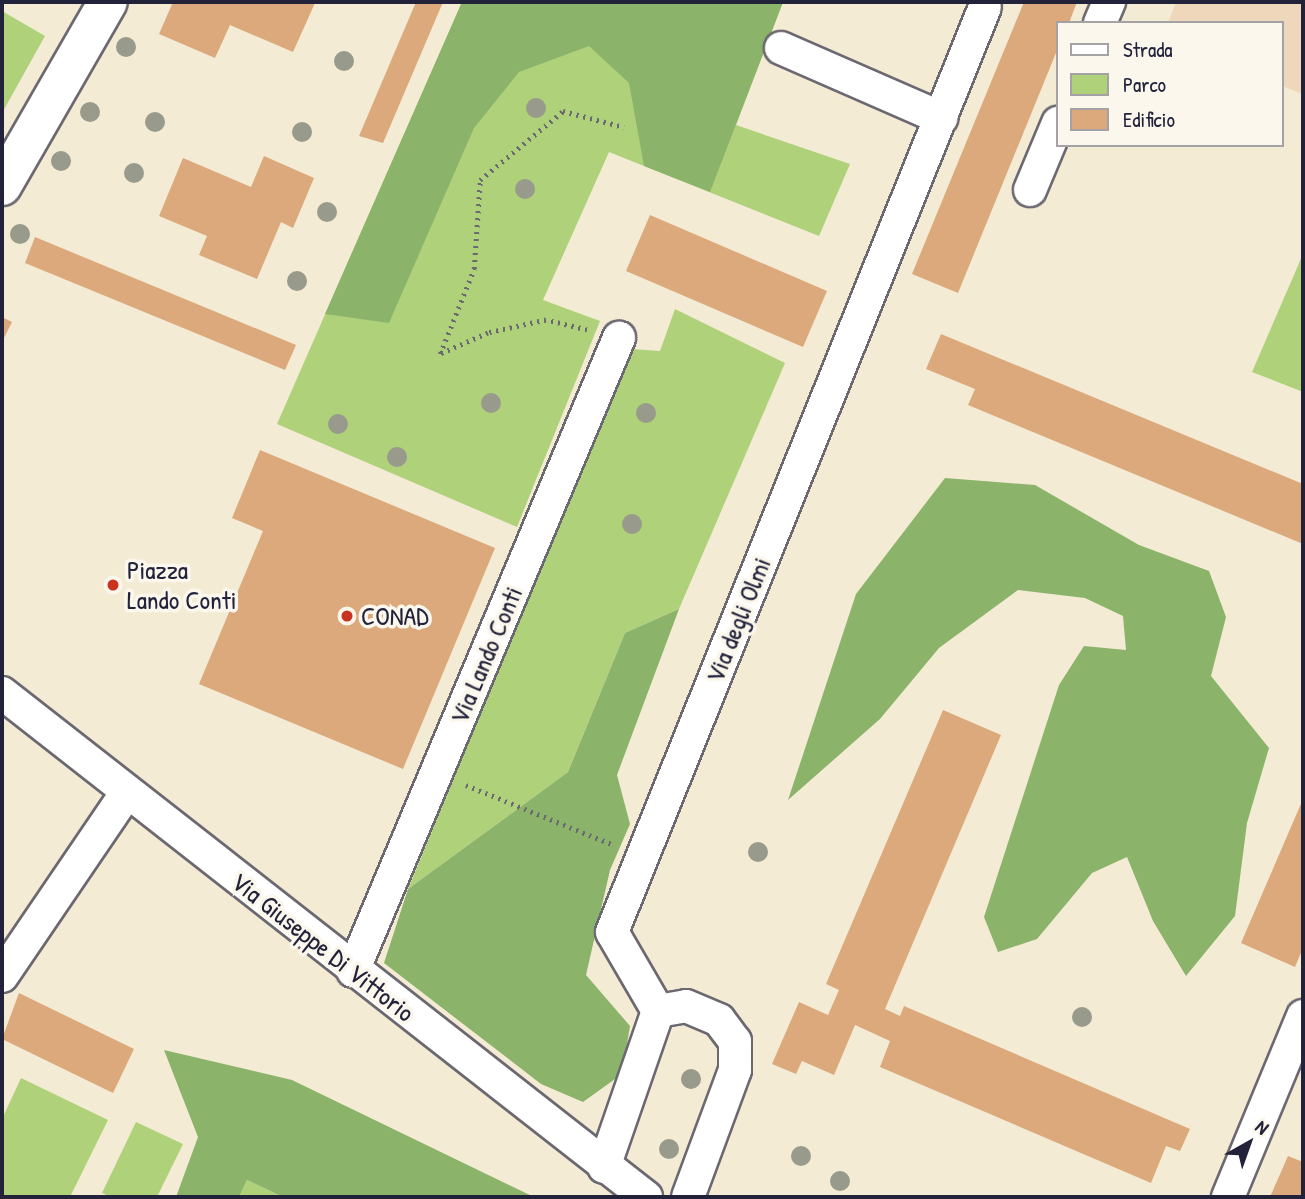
<!DOCTYPE html>
<style>
body{margin:0}
#map{position:relative;width:1305px;height:1199px;overflow:hidden;background:#f4ebd5;font-family:"Patrick Hand",sans-serif}
div>[style]{position:absolute}
.built>*{inset:0;background:#eed7bb}
.green>*{inset:0;background:#afd17a}
.forest>*{inset:0;background:#8bb36a}
.building>*{inset:0;background:#dba97b}
.path>*{height:4.5px;margin-top:-2.25px;transform-origin:0;background:repeating-linear-gradient(90deg,#6c6871 0 2px,transparent 0 7px)}
.roads{filter:drop-shadow(2px 0 #6c6871) drop-shadow(-2px 0 #6c6871) drop-shadow(0 2px #6c6871) drop-shadow(0 -2px #6c6871)}
.minor>*{height:32px;margin:-16px;padding:0 16px;transform-origin:16px;border-radius:16px;background:#fff}
.tertiary>*{height:38px;margin:-19px;padding:0 19px;transform-origin:19px;border-radius:19px;background:#fff}
.trees>*{width:20px;height:20px;margin:-10px;border-radius:50%;background:#989a8b}
.dots>*{width:19px;height:19px;translate:-50% -50%;box-sizing:border-box;border:4px solid #fbf7ec;border-radius:50%}
span{translate:-50% -50%;white-space:nowrap;text-align:center;line-height:1.15;-webkit-text-stroke:7px #fbf7ec;paint-order:stroke}
.poi-label{font-size:26px;color:#22223b}
.left{translate:0 -50%;text-align:left}
.street-label{font-size:26px;color:#22223b}
.frame{position:absolute;inset:0;border:4px solid #22223b;pointer-events:none}
.legend{position:absolute;left:1056px;top:21px;width:228px;height:126px;box-sizing:border-box;background:#fbf7ec;border:2px solid #a4a2a5;margin:0;padding:9px 12px;list-style:none;font-size:21px;color:#22223b}
.legend li{display:flex;align-items:center;gap:14px;height:35px}
.legend b{width:35px;border:2px solid #a4a2a5}
.north{position:absolute;left:1214px;top:1108px;width:70px;height:70px;-webkit-text-stroke:5px #fbf7ec;paint-order:stroke;rotate:40deg;font-size:19px;font-weight:700;line-height:28px;text-align:center;color:#22223b}
.north::after{content:'';display:block;margin:auto;width:24px;height:32px;background:#22223b;clip-path:polygon(50% 0,100% 100%,50% 72%,0 100%)}
</style>
<div id="map">
<div class="built">
<i style="clip-path:polygon(1176px 2px,1303px 2px,1303px 94px,1282px 86px,1282px 23px,1168px 23px)"></i>
</div>
<div class="green">
<i style="clip-path:polygon(462px 2px,783px 2px,736px 125px,850px 164px,819px 236px,609px 152px,543px 300px,600px 321px,517px 527px,277px 424px)"></i>
<i style="clip-path:polygon(2px 11px,45px 36px,2px 113px)"></i>
<i style="clip-path:polygon(1303px 254px,1303px 392px,1252px 372px)"></i>
<i style="clip-path:polygon(675px 309px,785px 363px,679px 609px,625px 633px,568px 772px,408px 889px,632px 349px,660px 351px)"></i>
<i style="clip-path:polygon(21px 1078px,108px 1120px,70px 1197px,2px 1197px,2px 1119px)"></i>
<i style="clip-path:polygon(136px 1122px,183px 1144px,157px 1197px,111px 1197px,102px 1193px)"></i>
<i style="clip-path:polygon(247px 1180px,283px 1197px,239px 1197px)"></i>
</div>
<div class="forest">
<i style="clip-path:polygon(462px 2px,783px 2px,710px 192px,644px 166px,629px 83px,589px 46px,519px 72px,474px 128px,389px 323px,325px 314px)"></i>
<i style="clip-path:polygon(945px 478px,1035px 485px,1139px 545px,1209px 571px,1226px 617px,1211px 676px,1269px 748px,1247px 823px,1235px 916px,1186px 976px,1153px 921px,1127px 857px,1092px 873px,1037px 939px,998px 952px,984px 917px,1059px 685px,1084px 646px,1126px 650px,1123px 616px,1085px 598px,1018px 590px,939px 648px,880px 719px,788px 800px,856px 594px)"></i>
<i style="clip-path:polygon(679px 609px,617px 775px,630px 824px,610px 870px,586px 975px,630px 1026px,622px 1074px,583px 1102px,541px 1084px,384px 963px,408px 889px,568px 772px,625px 633px)"></i>
<i style="clip-path:polygon(164px 1050px,292px 1080px,534px 1197px,283px 1197px,247px 1180px,239px 1197px,176px 1197px,198px 1137px)"></i>
</div>
<div class="building">
<i style="clip-path:polygon(173px 2px,311px 2px,315px 3px,293px 52px,230px 25px,215px 58px,159px 34px)"></i>
<i style="clip-path:polygon(416px 2px,443px 2px,383px 143px,359px 136px)"></i>
<i style="clip-path:polygon(1024px 2px,1077px 2px,1069px 23px,1058px 23px,1058px 48px,958px 293px,912px 274px)"></i>
<i style="clip-path:polygon(264px 156px,314px 178px,293px 228px,281px 222px,257px 279px,199px 255px,207px 236px,159px 216px,183px 158px,251px 187px)"></i>
<i style="clip-path:polygon(650px 215px,827px 291px,803px 347px,626px 271px)"></i>
<i style="clip-path:polygon(35px 237px,296px 345px,285px 370px,25px 263px)"></i>
<i style="clip-path:polygon(2px 317px,12px 322px,2px 342px)"></i>
<i style="clip-path:polygon(941px 334px,1303px 484px,1303px 544px,968px 405px,975px 389px,926px 369px)"></i>
<i style="clip-path:polygon(260px 450px,495px 548px,403px 769px,199px 684px,263px 531px,232px 518px)"></i>
<i style="clip-path:polygon(943px 710px,1001px 735px,885px 1009px,900px 1016px,904px 1006px,1190px 1129px,1180px 1151px,1166px 1146px,1151px 1183px,880px 1067px,890px 1041px,855px 1025px,834px 1075px,802px 1061px,796px 1074px,772px 1064px,799px 1002px,828px 1015px,839px 990px,826px 984px)"></i>
<i style="clip-path:polygon(1303px 799px,1303px 948px,1295px 967px,1241px 943px)"></i>
<i style="clip-path:polygon(19px 993px,134px 1049px,113px 1093px,2px 1039px)"></i>
<i style="clip-path:polygon(1288px 1156px,1303px 1162px,1303px 1197px,1270px 1197px)"></i>
</div>
<div class="path">
<i style="left:587px;top:330px;width:42px;rotate:-166.3deg"></i>
<i style="left:546px;top:320px;width:59px;rotate:167.4deg"></i>
<i style="left:488px;top:333px;width:52px;rotate:156.4deg"></i>
<i style="left:440px;top:354px;width:92px;rotate:-68.2deg"></i>
<i style="left:474px;top:269px;width:89px;rotate:-86.1deg"></i>
<i style="left:480px;top:180px;width:108px;rotate:-39.7deg"></i>
<i style="left:563px;top:111px;width:63px;rotate:14.7deg"></i>
<i style="left:466px;top:785px;width:160px;rotate:22.1deg"></i>
</div>
<div class="roads">
<div class="minor">
<i style="left:1100px;top:23px;width:23px;rotate:-67deg"></i>
<i style="left:781px;top:48px;width:175px;rotate:23.6deg"></i>
<i style="left:1030px;top:190px;width:73px;rotate:-67.3deg"></i>
<i style="left:2px;top:693px;width:818px;rotate:38.05deg"></i>
<i style="left:353px;top:971px;width:687px;rotate:-67.21deg"></i>
<i style="left:2px;top:976px;width:222px;rotate:-55.8deg"></i>
<i style="left:658px;top:1011px;width:91px;rotate:-120.2deg"></i>
<i style="left:612px;top:932px;width:997px;rotate:-68.04deg"></i>
<i style="left:604px;top:1167px;width:165px;rotate:-70.9deg"></i>
<i style="left:658px;top:1011px;width:28px;rotate:-10deg"></i>
<i style="left:686px;top:1006px;width:36px;rotate:23deg"></i>
<i style="left:719px;top:1020px;width:26px;rotate:53deg"></i>
<i style="left:735px;top:1041px;width:29px;rotate:90deg"></i>
<i style="left:735px;top:1070px;width:135px;rotate:110.3deg"></i>
<i style="left:1228px;top:1197px;width:196px;rotate:-67.5deg"></i>
</div>
<div class="tertiary">
<i style="left:2px;top:186px;width:212px;rotate:-60.1deg"></i>
</div>
</div>
<div class="trees">
<i style="left:126px;top:47px"></i>
<i style="left:344px;top:61px"></i>
<i style="left:536px;top:108px"></i>
<i style="left:90px;top:112px"></i>
<i style="left:155px;top:122px"></i>
<i style="left:302px;top:132px"></i>
<i style="left:61px;top:161px"></i>
<i style="left:134px;top:173px"></i>
<i style="left:525px;top:189px"></i>
<i style="left:327px;top:212px"></i>
<i style="left:20px;top:234px"></i>
<i style="left:297px;top:281px"></i>
<i style="left:491px;top:403px"></i>
<i style="left:646px;top:413px"></i>
<i style="left:338px;top:424px"></i>
<i style="left:397px;top:457px"></i>
<i style="left:632px;top:524px"></i>
<i style="left:758px;top:852px"></i>
<i style="left:1082px;top:1017px"></i>
<i style="left:691px;top:1079px"></i>
<i style="left:669px;top:1149px"></i>
<i style="left:801px;top:1156px"></i>
<i style="left:840px;top:1181px"></i>
</div>
<div class="dots">
<i style="left:113px;top:585px;background:#c8321e"></i>
<i style="left:347px;top:616px;background:#c8321e"></i>
</div>
<div class="poi-label">
<span class="left" style="left:127px;top:585px">Piazza<br>Lando Conti</span>
<span class="left" style="left:361px;top:616px">CONAD</span>
</div>
<div class="street-label">
<span style="left:738px;top:620px;rotate:-68deg">Via degli Olmi</span>
<span style="left:486px;top:655px;rotate:-67deg">Via Lando Conti</span>
<span style="left:323px;top:947px;rotate:38deg">Via Giuseppe Di Vittorio</span>
</div>
<div class="frame"></div>
<ul class="legend">
<li><b style="height:9px;background:#fff"></b>Strada</li>
<li><b style="height:19px;background:#afd17a"></b>Parco</li>
<li><b style="height:19px;background:#dba97b"></b>Edificio</li>
</ul>
<div class="north">N</div>
</div>
